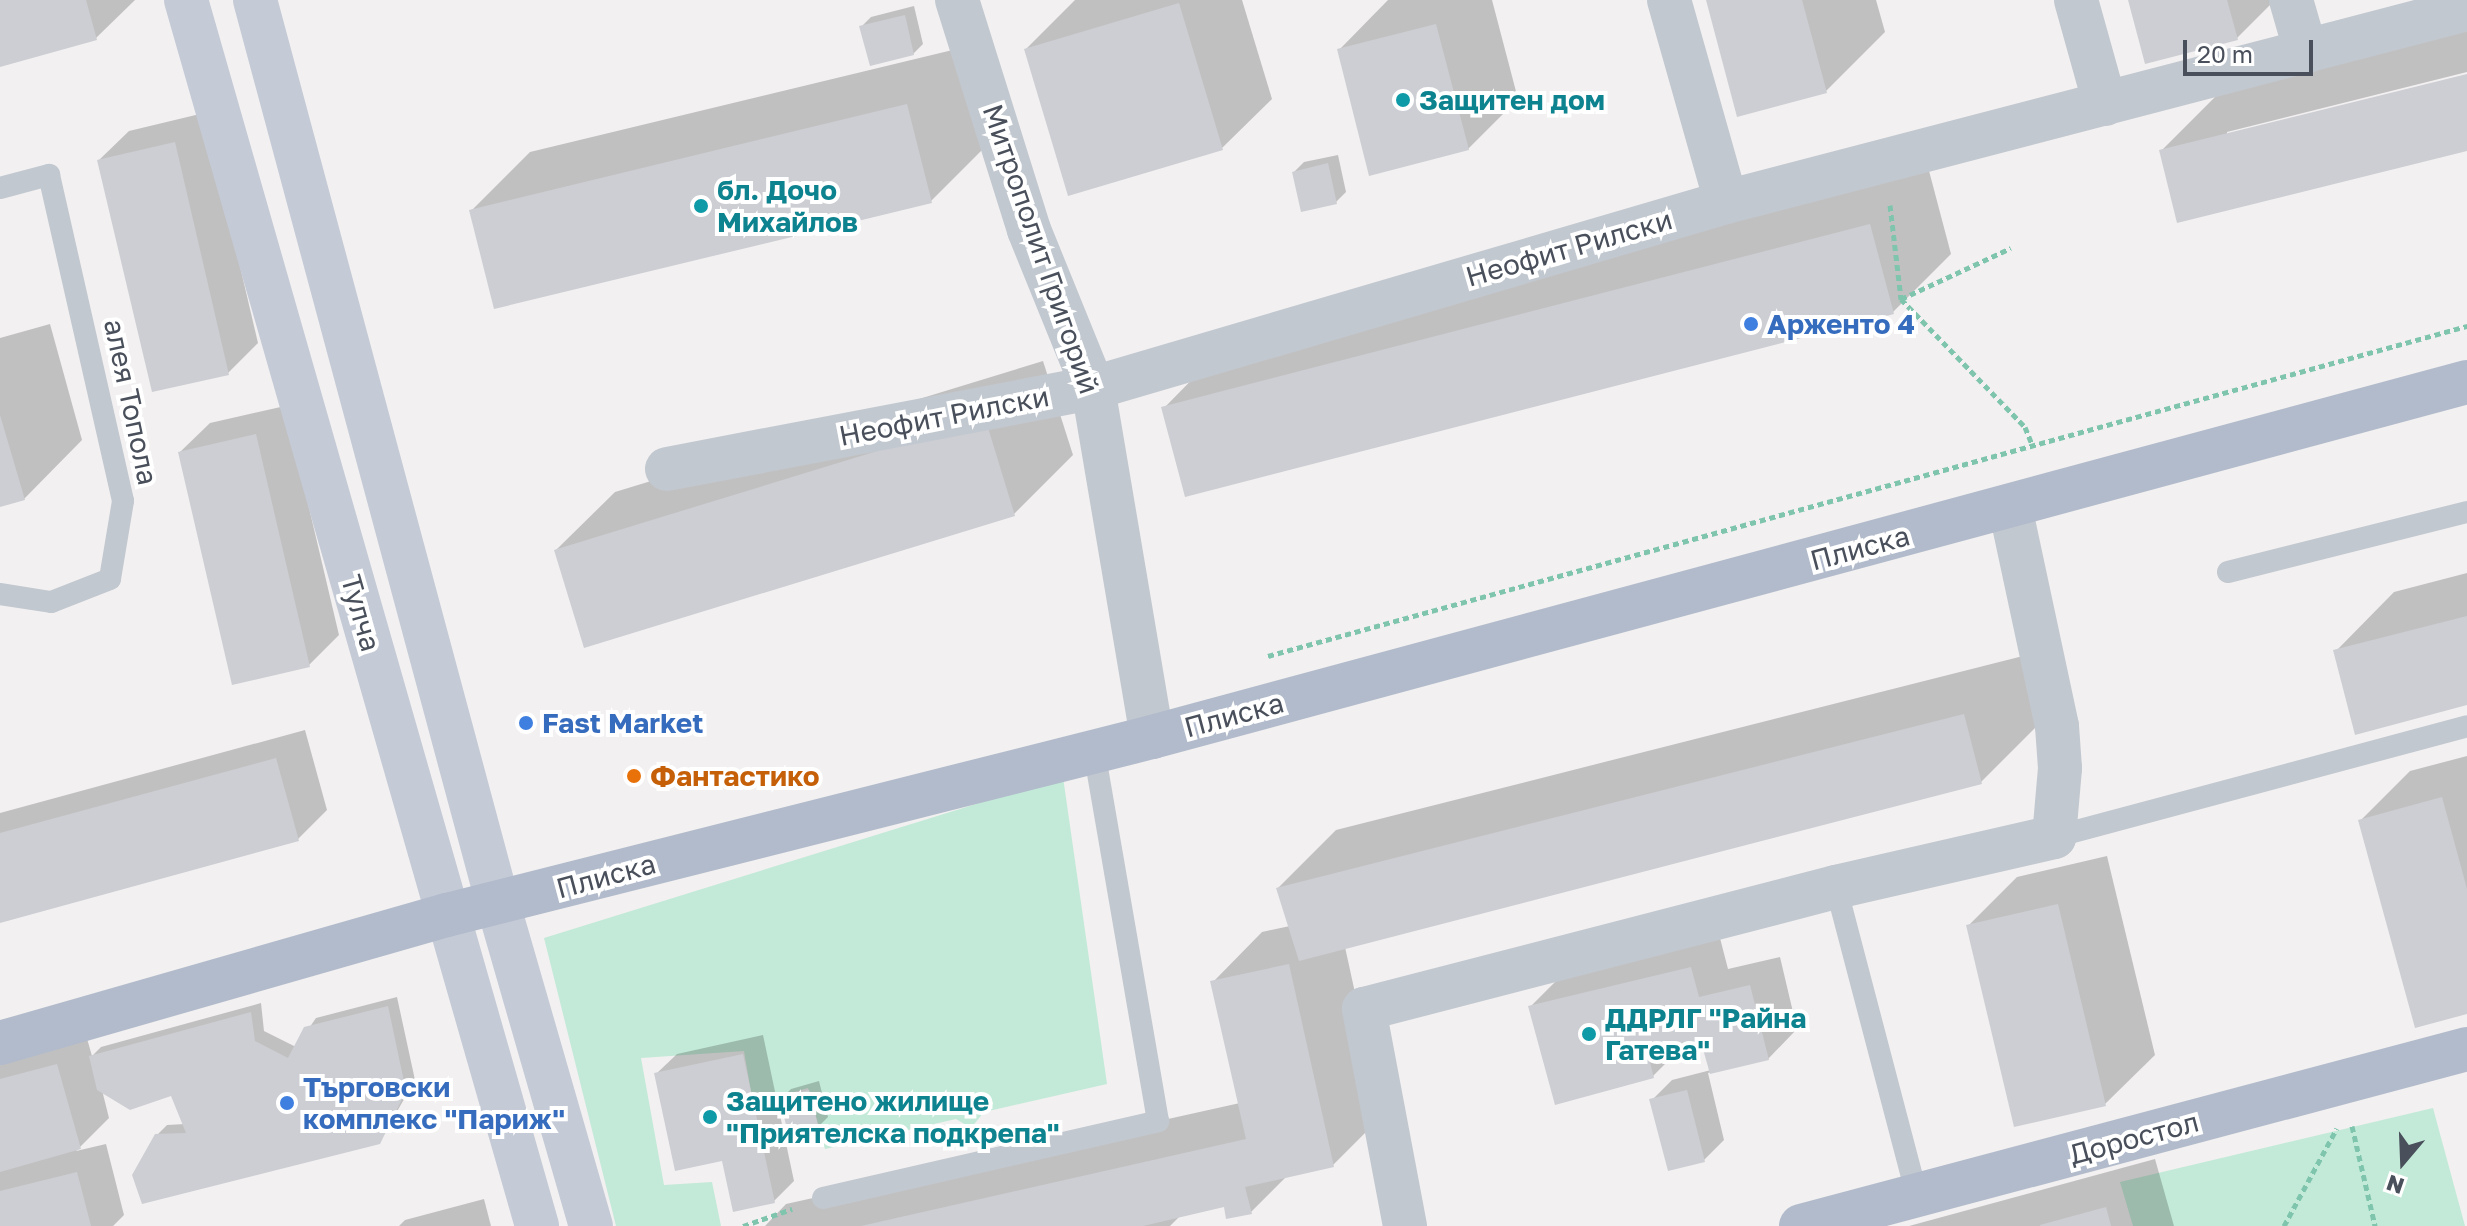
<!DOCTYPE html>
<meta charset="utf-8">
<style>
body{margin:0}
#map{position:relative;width:2467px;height:1226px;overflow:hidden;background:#f2f0f0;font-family:"Golos Text",sans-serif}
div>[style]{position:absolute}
.green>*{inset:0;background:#c3ead8}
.shadow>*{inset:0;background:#0003}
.building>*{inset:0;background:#cdced3}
.path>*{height:5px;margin-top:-2.5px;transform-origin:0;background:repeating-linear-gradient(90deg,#7fc5ad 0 6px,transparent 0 10px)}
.service>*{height:22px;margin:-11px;padding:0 11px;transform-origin:11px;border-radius:11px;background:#c2c8d0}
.minor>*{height:44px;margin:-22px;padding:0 22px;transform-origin:22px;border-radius:22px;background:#c2c8d0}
.secondary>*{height:44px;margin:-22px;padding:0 22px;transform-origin:22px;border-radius:22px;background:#c4cad6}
.primary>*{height:44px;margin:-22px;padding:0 22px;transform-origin:22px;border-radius:22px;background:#b2bbcb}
.dots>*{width:22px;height:22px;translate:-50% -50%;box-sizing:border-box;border:4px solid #fff;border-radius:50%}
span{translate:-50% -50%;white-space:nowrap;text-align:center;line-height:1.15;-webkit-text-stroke:8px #fff;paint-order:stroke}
.culture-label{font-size:28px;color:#0d838f;font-weight:700}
.left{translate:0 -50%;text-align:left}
.street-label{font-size:28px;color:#49505b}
.shop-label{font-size:28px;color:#366cbe;font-weight:700}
.food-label{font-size:28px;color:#c56008;font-weight:700}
.north{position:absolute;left:2363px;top:1122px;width:80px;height:80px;-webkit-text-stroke:6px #fff;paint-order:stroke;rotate:199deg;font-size:22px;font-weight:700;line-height:32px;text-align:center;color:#49505b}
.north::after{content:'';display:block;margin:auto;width:28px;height:36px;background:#49505b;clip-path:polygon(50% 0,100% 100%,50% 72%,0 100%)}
.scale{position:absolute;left:2183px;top:40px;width:130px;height:36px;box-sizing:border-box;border:4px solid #49505b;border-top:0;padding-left:10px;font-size:24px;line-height:28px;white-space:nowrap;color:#49505b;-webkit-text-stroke:6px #fff;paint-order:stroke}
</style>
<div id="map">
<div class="green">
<i style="clip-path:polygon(1063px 777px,1107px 1084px,984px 1112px,971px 1128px,956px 1119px,825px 1149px,808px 1088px,753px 1104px,744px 1051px,641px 1058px,664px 1185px,712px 1182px,721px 1226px,616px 1226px,544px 938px)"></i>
<i style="clip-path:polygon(2433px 1108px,2465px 1226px,2133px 1226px,2120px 1182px)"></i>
</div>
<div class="shadow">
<i style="clip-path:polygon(0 0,135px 0,96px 38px,0 65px)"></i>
<i style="clip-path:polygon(1075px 0,1242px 0,1272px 99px,1222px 148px,1026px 49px)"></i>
<i style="clip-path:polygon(1388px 0,1492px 0,1518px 99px,1468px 149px,1339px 50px)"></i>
<i style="clip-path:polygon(1708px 0,1876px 0,1885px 32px,1826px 91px)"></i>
<i style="clip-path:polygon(2130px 0,2275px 0,2237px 38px)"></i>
<i style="clip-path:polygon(914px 6px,923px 44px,913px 54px,862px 26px,871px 17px)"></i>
<i style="clip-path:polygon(2467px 31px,2467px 72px,2227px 132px,2227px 136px,2467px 76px,2467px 149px,2161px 151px,2219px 93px)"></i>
<i style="clip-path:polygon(965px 47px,989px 143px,931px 201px,472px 210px,530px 152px)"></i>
<i style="clip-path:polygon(204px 113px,258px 343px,228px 373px,99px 160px,129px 131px)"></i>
<i style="clip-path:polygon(1338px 155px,1346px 192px,1336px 202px,1294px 172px,1304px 162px)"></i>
<i style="clip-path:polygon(1928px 167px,1951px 254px,1893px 312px,1164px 408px,1222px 349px)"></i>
<i style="clip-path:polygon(50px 324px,82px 440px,24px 499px,0 505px,0 338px)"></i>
<i style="clip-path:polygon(1043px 361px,1073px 455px,1014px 514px,556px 550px,615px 492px)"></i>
<i style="clip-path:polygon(285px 406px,339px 635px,309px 665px,180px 452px,210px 423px)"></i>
<i style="clip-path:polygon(2467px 573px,2467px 703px,2336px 651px,2394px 592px)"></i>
<i style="clip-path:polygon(2023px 656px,2040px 723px,1981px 782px,1345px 947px,1382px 1116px,1333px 1165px,1288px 1175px,1251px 1212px,1225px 1204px,1182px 1214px,1170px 1226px,765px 1226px,786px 1204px,1240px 1103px,1213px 982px,1262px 932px,1290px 926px,1278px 888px,1336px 830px)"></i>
<i style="clip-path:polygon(305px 730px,327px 810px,298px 839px,0 921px,0 813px)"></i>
<i style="clip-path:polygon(2467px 756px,2467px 1012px,2360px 821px,2410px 771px)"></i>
<i style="clip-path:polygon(2107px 856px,2155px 1055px,2105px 1104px,1968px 926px,2017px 877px)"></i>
<i style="clip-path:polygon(1720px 938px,1728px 969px,1780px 957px,1797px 1029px,1768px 1059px,1708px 1073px,1724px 1140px,1704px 1160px,1652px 1100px,1672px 1080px,1711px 1070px,1705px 1046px,1676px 1053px,1653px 1076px,1530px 1007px,1579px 958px)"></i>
<i style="clip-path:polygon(397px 997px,415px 1080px,379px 1143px,157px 1135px,167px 1125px,185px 1124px,172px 1094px,102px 1090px,109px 1118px,76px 1151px,106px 1144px,124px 1215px,113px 1226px,0 1226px,0 1059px,86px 1035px,92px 1056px,101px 1047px,261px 1003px,264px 1031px,296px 1047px,316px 1018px)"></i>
<i style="clip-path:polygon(763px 1035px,794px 1181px,774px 1201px,723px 1159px,656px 1074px,677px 1054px)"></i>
<i style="clip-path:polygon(819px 1081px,828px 1117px,818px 1127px,781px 1099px,791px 1089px)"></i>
<i style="clip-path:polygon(2155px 1159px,2174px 1226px,1909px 1226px)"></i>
<i style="clip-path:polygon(484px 1199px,491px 1226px,399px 1226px,405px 1220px)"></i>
</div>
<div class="building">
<i style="clip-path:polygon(0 0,86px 0,97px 40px,0 67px)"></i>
<i style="clip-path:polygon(1706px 0,1802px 0,1827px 93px,1737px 117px)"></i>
<i style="clip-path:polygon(2128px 0,2227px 0,2238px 40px,2145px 64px)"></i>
<i style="clip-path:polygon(1179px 3px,1223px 150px,1068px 196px,1024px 49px)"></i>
<i style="clip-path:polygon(905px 15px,914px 55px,870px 66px,859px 26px)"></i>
<i style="clip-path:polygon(1436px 24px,1469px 150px,1369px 176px,1337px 49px)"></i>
<i style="clip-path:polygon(2467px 74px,2467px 151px,2177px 223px,2159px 150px)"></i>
<i style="clip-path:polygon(907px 104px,932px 203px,494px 309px,469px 210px)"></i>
<i style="clip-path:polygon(175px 142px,229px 375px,152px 392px,97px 160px)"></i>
<i style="clip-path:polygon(1328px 163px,1337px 204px,1301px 212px,1292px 172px)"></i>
<i style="clip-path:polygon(1870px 224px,1894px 314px,1185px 497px,1161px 407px)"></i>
<i style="clip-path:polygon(0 415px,25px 500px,0 507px)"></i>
<i style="clip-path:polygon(985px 418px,1015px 516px,584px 648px,554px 550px)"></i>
<i style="clip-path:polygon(256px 434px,310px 667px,232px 685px,178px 452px)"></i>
<i style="clip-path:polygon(2467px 616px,2467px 705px,2355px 735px,2333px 650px)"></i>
<i style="clip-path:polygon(1964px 714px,1982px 784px,1299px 961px,1276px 888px)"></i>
<i style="clip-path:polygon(276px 758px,299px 841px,0 923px,0 833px)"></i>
<i style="clip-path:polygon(2442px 797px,2467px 889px,2467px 1014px,2415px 1028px,2358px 820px)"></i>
<i style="clip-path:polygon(2058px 904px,2106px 1106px,2014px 1127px,1966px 925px)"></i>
<i style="clip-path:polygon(1289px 964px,1334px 1167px,1245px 1187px,1252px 1214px,1226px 1219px,1224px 1207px,1143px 1226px,861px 1226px,1246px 1139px,1210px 981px)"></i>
<i style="clip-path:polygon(1691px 967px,1699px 997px,1750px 985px,1769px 1060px,1710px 1074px,1703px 1049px,1650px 1062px,1654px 1078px,1555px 1105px,1528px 1006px)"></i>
<i style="clip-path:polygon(388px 1006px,406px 1091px,380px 1144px,142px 1204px,132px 1175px,155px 1134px,186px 1133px,171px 1096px,130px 1110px,97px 1090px,89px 1056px,251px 1012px,255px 1041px,288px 1058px,304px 1027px)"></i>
<i style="clip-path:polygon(743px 1054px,775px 1203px,733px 1212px,722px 1161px,675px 1171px,654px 1073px)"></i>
<i style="clip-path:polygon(57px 1064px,81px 1149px,0 1172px,0 1079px)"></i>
<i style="clip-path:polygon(809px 1090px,819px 1129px,789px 1136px,779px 1098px)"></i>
<i style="clip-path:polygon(1687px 1090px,1705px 1162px,1668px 1171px,1649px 1099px)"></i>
<i style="clip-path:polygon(77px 1172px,91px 1226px,0 1226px,0 1191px)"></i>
<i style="clip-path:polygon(2106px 1207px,2111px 1226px,2040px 1226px,2040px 1225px)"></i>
</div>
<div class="path">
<i style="left:1890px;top:205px;width:95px;rotate:83.3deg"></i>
<i style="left:1901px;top:299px;width:178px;rotate:45.9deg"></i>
<i style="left:2025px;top:427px;width:22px;rotate:68deg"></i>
<i style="left:1901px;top:299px;width:121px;rotate:-24.9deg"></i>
<i style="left:1268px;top:656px;width:1244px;rotate:-15.39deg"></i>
<i style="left:2352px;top:1126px;width:103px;rotate:77deg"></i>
<i style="left:743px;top:1226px;width:52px;rotate:-19.1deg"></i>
<i style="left:2284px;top:1226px;width:111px;rotate:-61.6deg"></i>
</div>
<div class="service">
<i style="left:0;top:188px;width:51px;rotate:-14.9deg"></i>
<i style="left:49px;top:175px;width:334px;rotate:77.2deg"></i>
<i style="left:123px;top:501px;width:79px;rotate:99.5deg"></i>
<i style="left:110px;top:579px;width:63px;rotate:158.7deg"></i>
<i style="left:51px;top:602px;width:52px;rotate:-171.1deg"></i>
<i style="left:2228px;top:572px;width:246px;rotate:-14.1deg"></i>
<i style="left:2054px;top:837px;width:428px;rotate:-15deg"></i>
<i style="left:1836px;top:887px;width:318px;rotate:75.3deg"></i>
<i style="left:823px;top:1198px;width:344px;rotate:-12.9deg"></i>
<i style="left:1158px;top:1121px;width:376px;rotate:-99.8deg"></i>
</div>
<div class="minor">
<i style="left:957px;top:0;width:241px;rotate:72.6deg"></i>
<i style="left:1029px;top:230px;width:170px;rotate:67.9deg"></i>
<i style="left:1093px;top:388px;width:354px;rotate:80.4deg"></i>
<i style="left:1669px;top:0;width:210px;rotate:74.2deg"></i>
<i style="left:2076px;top:0;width:108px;rotate:74.4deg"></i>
<i style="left:2291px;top:0;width:54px;rotate:73.9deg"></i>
<i style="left:667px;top:469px;width:434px;rotate:-10.8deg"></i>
<i style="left:1093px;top:388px;width:660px;rotate:-16.37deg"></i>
<i style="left:1726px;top:202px;width:766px;rotate:-14.6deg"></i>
<i style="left:1405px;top:1226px;width:221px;rotate:-100.7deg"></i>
<i style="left:1364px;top:1009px;width:488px;rotate:-14.5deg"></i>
<i style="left:1836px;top:887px;width:224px;rotate:-12.9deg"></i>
<i style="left:2054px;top:837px;width:69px;rotate:-85deg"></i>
<i style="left:2060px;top:768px;width:42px;rotate:-94.1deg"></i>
<i style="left:2057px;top:726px;width:224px;rotate:-102.1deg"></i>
</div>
<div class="secondary">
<i style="left:186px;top:0;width:1275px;rotate:74.02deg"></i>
<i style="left:255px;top:0;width:936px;rotate:74.95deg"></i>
<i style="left:498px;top:904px;width:335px;rotate:73.9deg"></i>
</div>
<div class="primary">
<i style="left:0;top:1043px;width:465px;rotate:-16deg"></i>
<i style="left:447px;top:915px;width:727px;rotate:-14.17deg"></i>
<i style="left:1152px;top:737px;width:1362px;rotate:-15.11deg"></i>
<i style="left:1801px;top:1226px;width:689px;rotate:-14.88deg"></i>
</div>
<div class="dots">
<i style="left:1403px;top:100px;background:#0f9aa8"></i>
<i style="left:701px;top:206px;background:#0f9aa8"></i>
<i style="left:1751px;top:324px;background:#3f7fe0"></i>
<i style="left:526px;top:723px;background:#3f7fe0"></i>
<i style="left:634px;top:776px;background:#e8710a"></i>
<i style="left:1589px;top:1034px;background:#0f9aa8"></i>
<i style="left:287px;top:1103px;background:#3f7fe0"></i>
<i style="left:710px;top:1117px;background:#0f9aa8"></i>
</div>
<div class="culture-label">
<span class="left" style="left:1419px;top:100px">Защитен дом</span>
<span class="left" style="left:717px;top:206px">бл. Дочо<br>Михайлов</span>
<span class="left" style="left:1605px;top:1034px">ДДРЛГ "Райна<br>Гатева"</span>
<span class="left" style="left:726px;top:1117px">Защитено жилище<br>"Приятелска подкрепа"</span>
</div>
<div class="street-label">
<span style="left:1569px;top:248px;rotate:-16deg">Неофит Рилски</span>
<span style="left:1041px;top:249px;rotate:71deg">Митрополит Григорий</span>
<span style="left:131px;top:402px;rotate:78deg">алея Топола</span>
<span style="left:944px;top:416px;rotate:-11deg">Неофит Рилски</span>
<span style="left:1860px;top:548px;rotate:-15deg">Плиска</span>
<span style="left:361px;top:613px;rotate:74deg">Тулча</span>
<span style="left:1234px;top:715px;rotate:-15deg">Плиска</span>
<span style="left:606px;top:876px;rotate:-15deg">Плиска</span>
<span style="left:2134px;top:1138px;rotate:-15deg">Доростол</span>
</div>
<div class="shop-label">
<span class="left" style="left:1767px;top:324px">Арженто 4</span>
<span class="left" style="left:542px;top:723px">Fast Market</span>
<span class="left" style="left:303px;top:1103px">Търговски<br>комплекс "Париж"</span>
</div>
<div class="food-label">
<span class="left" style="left:650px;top:776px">Фантастико</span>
</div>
<div class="north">N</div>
<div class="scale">20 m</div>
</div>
